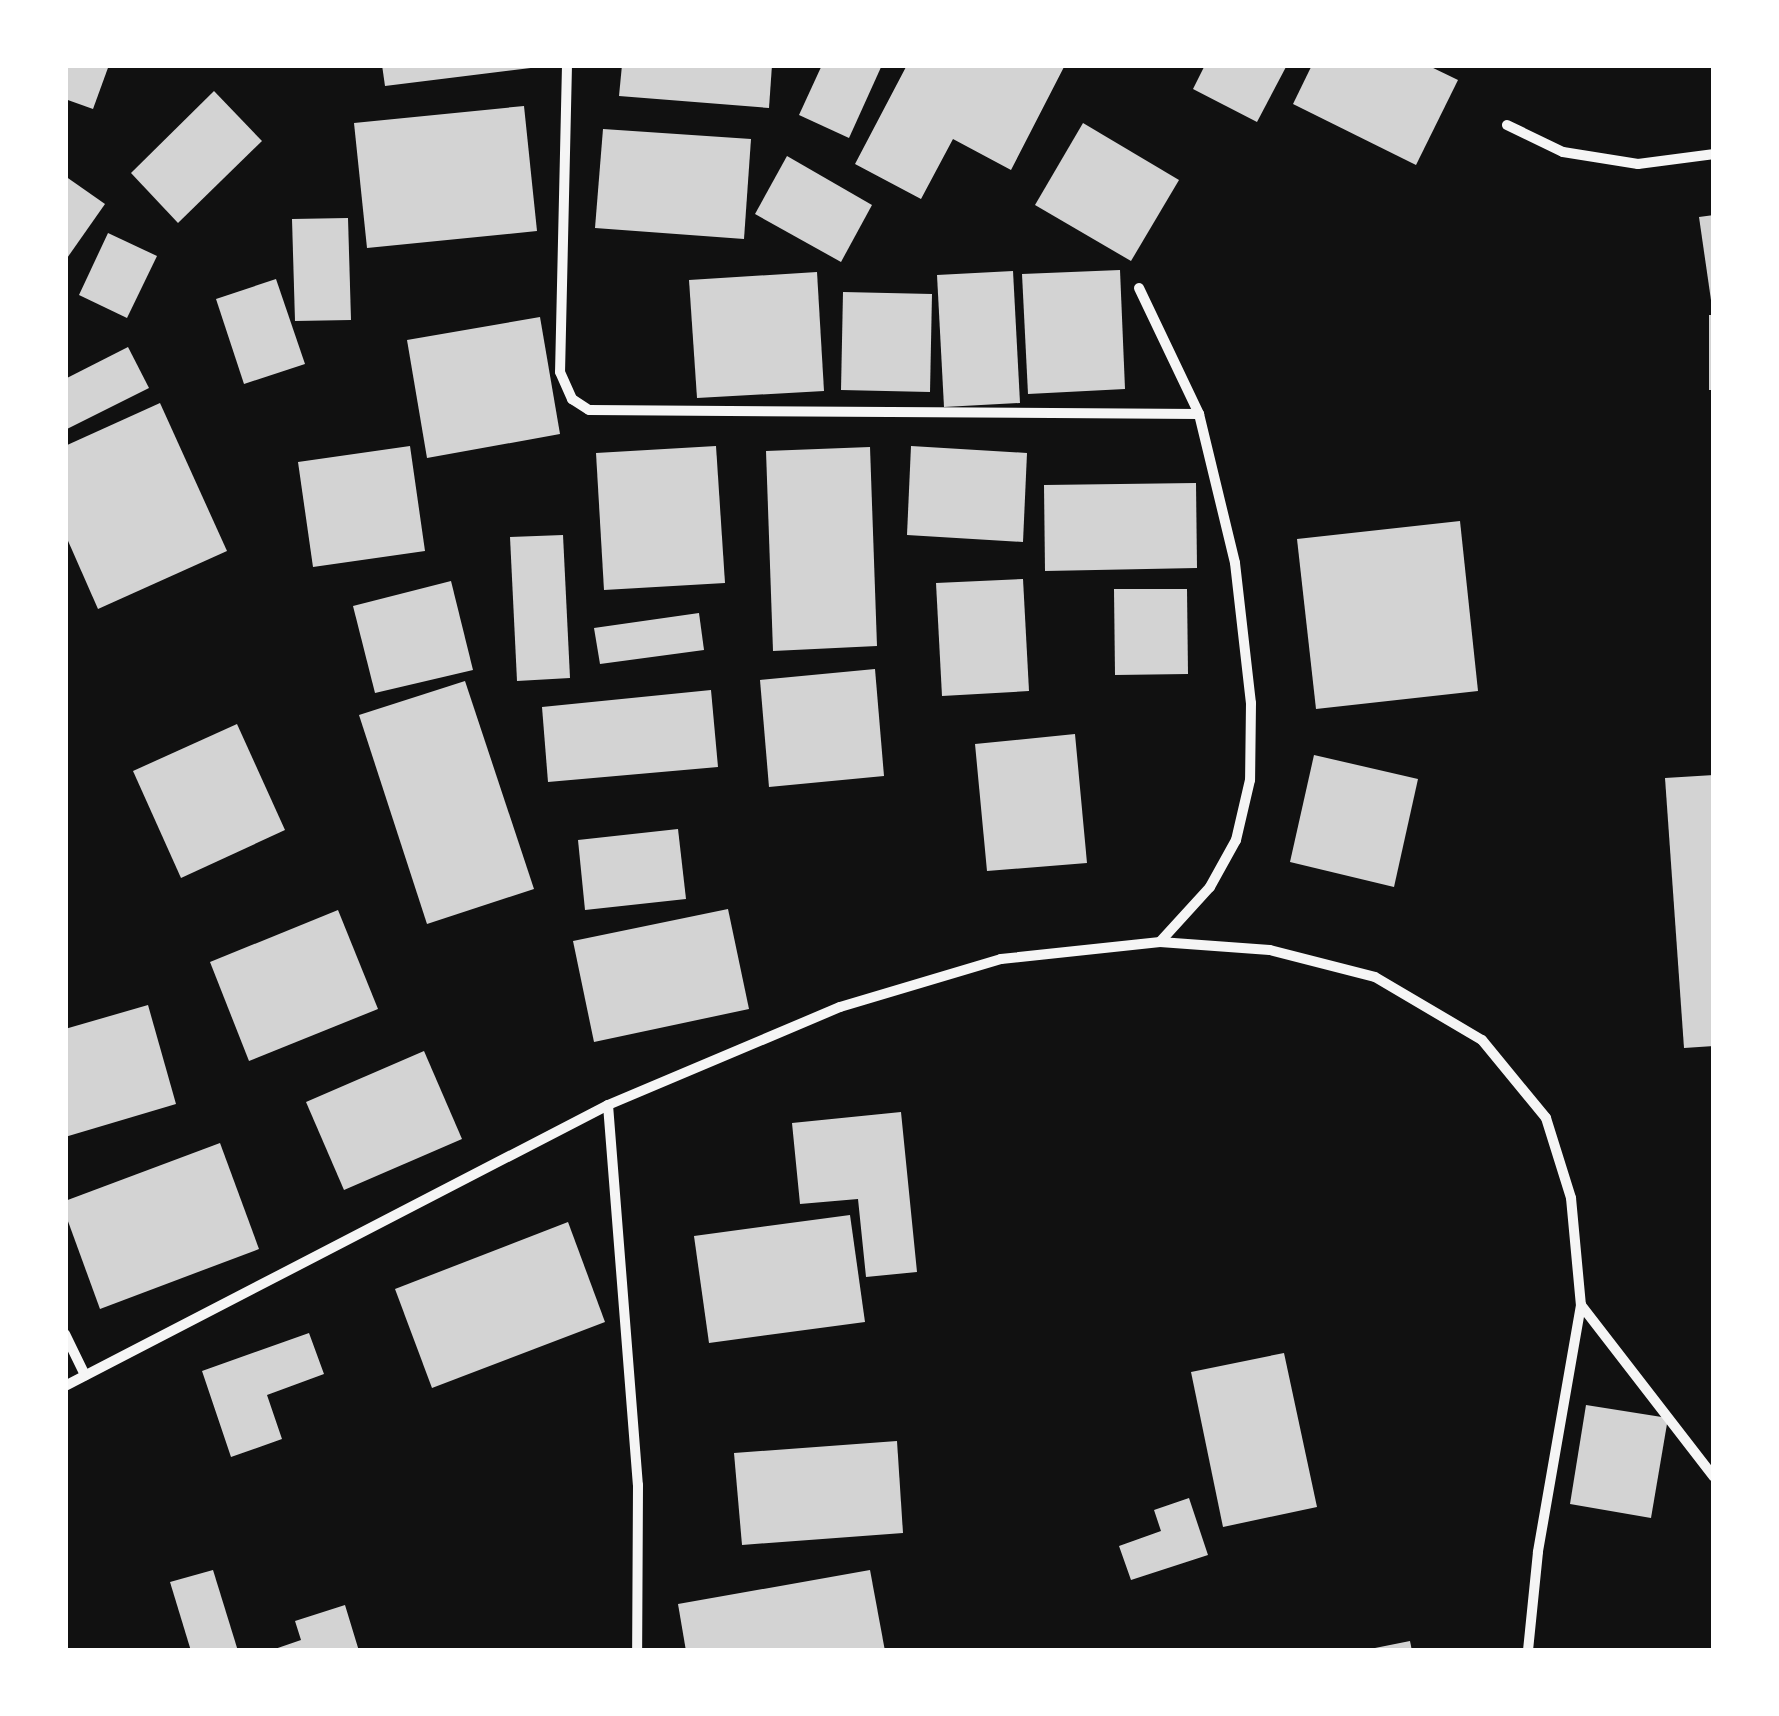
<!DOCTYPE html>
<style>
body{margin:0}
#map{position:relative;width:1779px;height:1716px;overflow:hidden;background:#111;font-family:Lora,serif}
div>[style]{position:absolute}
.building>*{inset:0;background:#d3d3d3}
.minor>*{height:10px;margin:-5px;padding:0 5px;transform-origin:5px;border-radius:5px;background:#f5f5f5}
span{translate:-50% -50%;white-space:nowrap;text-align:center;line-height:1.15;-webkit-text-stroke:9px #fff;paint-order:stroke}
.frame{position:absolute;inset:0;border:68px solid #fff;pointer-events:none}
</style>
<div id="map">
<div class="building">
<i style="clip-path:polygon(65px 65px,109px 65px,93px 109px,65px 99px)"></i>
<i style="clip-path:polygon(382px 65px,539px 65px,539px 67px,385px 86px)"></i>
<i style="clip-path:polygon(622px 65px,772px 65px,769px 108px,619px 96px)"></i>
<i style="clip-path:polygon(822px 65px,882px 65px,849px 138px,799px 115px)"></i>
<i style="clip-path:polygon(907px 65px,1065px 65px,1011px 170px,953px 139px,921px 199px,855px 164px)"></i>
<i style="clip-path:polygon(1205px 65px,1287px 65px,1257px 122px,1193px 89px)"></i>
<i style="clip-path:polygon(1312px 65px,1427px 65px,1458px 80px,1416px 165px,1293px 104px)"></i>
<i style="clip-path:polygon(214px 91px,262px 141px,178px 223px,131px 173px)"></i>
<i style="clip-path:polygon(524px 106px,537px 231px,367px 248px,354px 123px)"></i>
<i style="clip-path:polygon(1083px 123px,1179px 180px,1131px 261px,1035px 205px)"></i>
<i style="clip-path:polygon(603px 129px,751px 139px,744px 239px,595px 228px)"></i>
<i style="clip-path:polygon(787px 156px,872px 205px,841px 262px,755px 214px)"></i>
<i style="clip-path:polygon(65px 176px,105px 204px,65px 261px)"></i>
<i style="clip-path:polygon(1714px 215px,1714px 300px,1711px 300px,1699px 217px)"></i>
<i style="clip-path:polygon(348px 218px,351px 320px,295px 321px,292px 219px)"></i>
<i style="clip-path:polygon(108px 233px,157px 256px,127px 318px,79px 295px)"></i>
<i style="clip-path:polygon(1120px 270px,1125px 389px,1028px 394px,1022px 274px)"></i>
<i style="clip-path:polygon(1013px 271px,1020px 403px,944px 407px,937px 275px)"></i>
<i style="clip-path:polygon(817px 272px,824px 391px,697px 398px,689px 280px)"></i>
<i style="clip-path:polygon(276px 279px,305px 364px,244px 384px,216px 299px)"></i>
<i style="clip-path:polygon(843px 292px,932px 294px,930px 392px,841px 390px)"></i>
<i style="clip-path:polygon(1709px 315px,1714px 315px,1714px 390px,1709px 390px)"></i>
<i style="clip-path:polygon(540px 317px,560px 434px,427px 458px,407px 340px)"></i>
<i style="clip-path:polygon(128px 347px,149px 388px,65px 430px,65px 379px)"></i>
<i style="clip-path:polygon(160px 403px,227px 551px,98px 609px,65px 534px,65px 446px)"></i>
<i style="clip-path:polygon(410px 446px,425px 551px,313px 567px,298px 462px)"></i>
<i style="clip-path:polygon(716px 446px,725px 583px,604px 590px,596px 453px)"></i>
<i style="clip-path:polygon(911px 446px,1027px 453px,1023px 542px,907px 535px)"></i>
<i style="clip-path:polygon(870px 447px,877px 646px,773px 651px,766px 451px)"></i>
<i style="clip-path:polygon(1196px 483px,1197px 568px,1045px 571px,1044px 485px)"></i>
<i style="clip-path:polygon(1460px 521px,1478px 691px,1316px 709px,1297px 539px)"></i>
<i style="clip-path:polygon(563px 535px,570px 678px,517px 681px,510px 537px)"></i>
<i style="clip-path:polygon(1023px 579px,1029px 691px,942px 696px,936px 583px)"></i>
<i style="clip-path:polygon(451px 581px,473px 670px,375px 693px,353px 606px)"></i>
<i style="clip-path:polygon(1114px 589px,1187px 589px,1188px 674px,1115px 675px)"></i>
<i style="clip-path:polygon(699px 613px,704px 650px,600px 664px,594px 628px)"></i>
<i style="clip-path:polygon(875px 669px,884px 776px,769px 787px,760px 680px)"></i>
<i style="clip-path:polygon(465px 681px,534px 889px,427px 924px,359px 715px)"></i>
<i style="clip-path:polygon(711px 690px,718px 767px,548px 782px,542px 707px)"></i>
<i style="clip-path:polygon(237px 724px,285px 830px,181px 878px,133px 771px)"></i>
<i style="clip-path:polygon(1075px 734px,1087px 863px,987px 871px,975px 744px)"></i>
<i style="clip-path:polygon(1314px 755px,1418px 779px,1394px 887px,1290px 862px)"></i>
<i style="clip-path:polygon(1714px 775px,1714px 1046px,1684px 1048px,1665px 778px)"></i>
<i style="clip-path:polygon(678px 829px,686px 899px,585px 910px,578px 840px)"></i>
<i style="clip-path:polygon(728px 909px,749px 1009px,594px 1042px,573px 941px)"></i>
<i style="clip-path:polygon(338px 910px,378px 1009px,249px 1061px,210px 962px)"></i>
<i style="clip-path:polygon(148px 1005px,176px 1104px,65px 1137px,65px 1029px)"></i>
<i style="clip-path:polygon(424px 1051px,462px 1139px,344px 1190px,306px 1102px)"></i>
<i style="clip-path:polygon(901px 1112px,917px 1272px,866px 1277px,858px 1199px,800px 1204px,792px 1123px)"></i>
<i style="clip-path:polygon(220px 1143px,259px 1249px,100px 1309px,65px 1213px,65px 1201px)"></i>
<i style="clip-path:polygon(850px 1215px,865px 1322px,709px 1343px,694px 1236px)"></i>
<i style="clip-path:polygon(568px 1222px,605px 1322px,432px 1388px,395px 1289px)"></i>
<i style="clip-path:polygon(309px 1333px,324px 1374px,267px 1395px,282px 1439px,231px 1457px,202px 1371px)"></i>
<i style="clip-path:polygon(1284px 1353px,1317px 1507px,1223px 1527px,1191px 1372px)"></i>
<i style="clip-path:polygon(1586px 1405px,1668px 1418px,1651px 1518px,1570px 1504px)"></i>
<i style="clip-path:polygon(897px 1441px,903px 1533px,742px 1545px,734px 1453px)"></i>
<i style="clip-path:polygon(1189px 1498px,1208px 1555px,1131px 1580px,1119px 1546px,1161px 1531px,1154px 1510px)"></i>
<i style="clip-path:polygon(213px 1570px,238px 1651px,191px 1651px,170px 1582px)"></i>
<i style="clip-path:polygon(870px 1570px,885px 1651px,686px 1651px,678px 1604px)"></i>
<i style="clip-path:polygon(345px 1605px,359px 1651px,269px 1651px,301px 1640px,295px 1621px)"></i>
<i style="clip-path:polygon(1410px 1641px,1412px 1651px,1370px 1651px,1370px 1649px)"></i>
</div>
<div class="minor">
<i style="left:567px;top:65px;width:307px;rotate:91.3deg"></i>
<i style="left:560px;top:372px;width:30px;rotate:66deg"></i>
<i style="left:572px;top:399px;width:20px;rotate:33deg"></i>
<i style="left:589px;top:410px;width:610px;rotate:0.38deg"></i>
<i style="left:1507px;top:125px;width:62px;rotate:25.7deg"></i>
<i style="left:1563px;top:152px;width:76px;rotate:9.1deg"></i>
<i style="left:1638px;top:164px;width:77px;rotate:-7.5deg"></i>
<i style="left:1139px;top:288px;width:140px;rotate:64.5deg"></i>
<i style="left:1199px;top:414px;width:153px;rotate:76.4deg"></i>
<i style="left:1235px;top:563px;width:141px;rotate:83.5deg"></i>
<i style="left:1251px;top:703px;width:77px;rotate:90.7deg"></i>
<i style="left:1250px;top:780px;width:62px;rotate:103.1deg"></i>
<i style="left:1236px;top:840px;width:54px;rotate:119deg"></i>
<i style="left:1210px;top:887px;width:74px;rotate:132.3deg"></i>
<i style="left:608px;top:1105px;width:381px;rotate:85.5deg"></i>
<i style="left:638px;top:1485px;width:166px;rotate:90.3deg"></i>
<i style="left:1581px;top:1305px;width:217px;rotate:52.3deg"></i>
<i style="left:65px;top:1334px;width:46px;rotate:64deg"></i>
<i style="left:65px;top:1386px;width:611px;rotate:-27.36deg"></i>
<i style="left:608px;top:1105px;width:252px;rotate:-22.9deg"></i>
<i style="left:840px;top:1007px;width:168px;rotate:-16.6deg"></i>
<i style="left:1001px;top:959px;width:160px;rotate:-6.1deg"></i>
<i style="left:1160px;top:942px;width:110px;rotate:4.2deg"></i>
<i style="left:1270px;top:950px;width:108px;rotate:14.4deg"></i>
<i style="left:1375px;top:977px;width:124px;rotate:30.5deg"></i>
<i style="left:1482px;top:1040px;width:101px;rotate:50.6deg"></i>
<i style="left:1546px;top:1118px;width:84px;rotate:72.6deg"></i>
<i style="left:1571px;top:1198px;width:107px;rotate:84.7deg"></i>
<i style="left:1581px;top:1305px;width:251px;rotate:99.9deg"></i>
<i style="left:1538px;top:1552px;width:100px;rotate:95.8deg"></i>
</div>
<div class="frame"></div>
</div>
